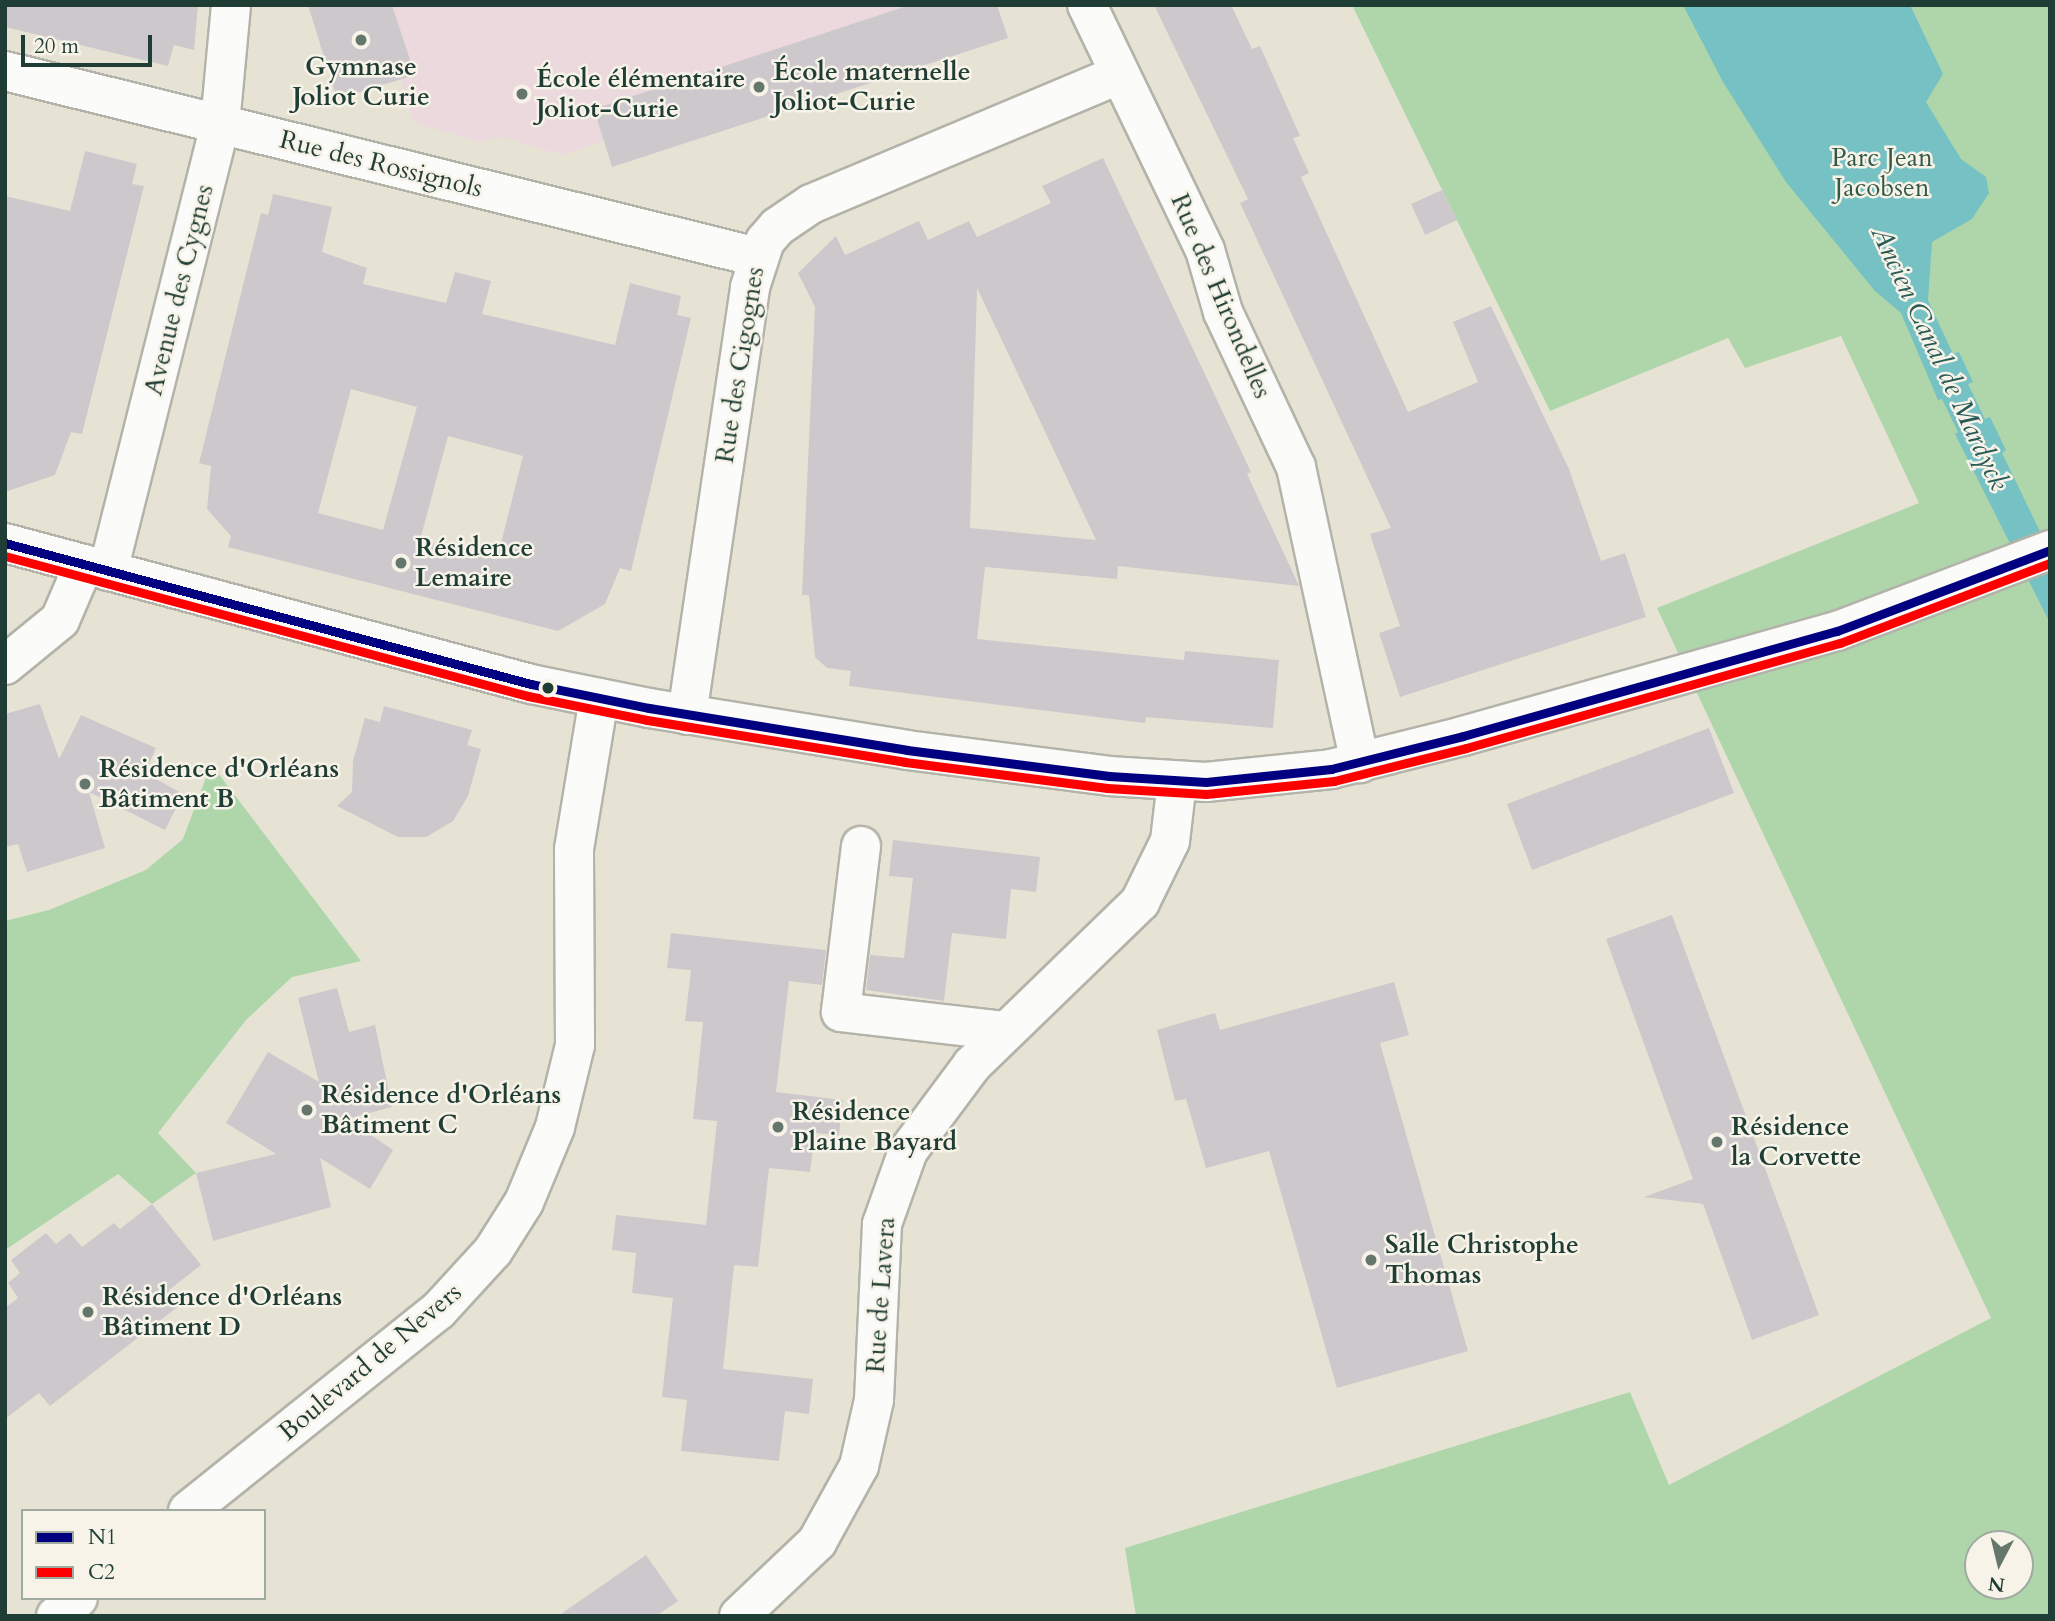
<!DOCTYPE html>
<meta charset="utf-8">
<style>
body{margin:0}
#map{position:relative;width:2055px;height:1621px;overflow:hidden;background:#e7e3d4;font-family:Cardo,serif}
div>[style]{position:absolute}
.built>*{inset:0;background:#ebd9de}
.green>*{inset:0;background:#aed6aa}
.water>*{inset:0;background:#75c1c4}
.building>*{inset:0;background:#cdc8cb}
.roads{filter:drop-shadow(2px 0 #b3b3a9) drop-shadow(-2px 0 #b3b3a9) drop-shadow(0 2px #b3b3a9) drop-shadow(0 -2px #b3b3a9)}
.minor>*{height:38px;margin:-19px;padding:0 19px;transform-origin:19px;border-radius:19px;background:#fbfbf9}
.bus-1>*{height:9px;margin:-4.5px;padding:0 4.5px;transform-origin:4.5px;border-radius:4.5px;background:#010080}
.bus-2>*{height:9px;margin:-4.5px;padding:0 4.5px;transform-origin:4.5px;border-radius:4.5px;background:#fe0000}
.dots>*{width:19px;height:19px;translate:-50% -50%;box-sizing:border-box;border:4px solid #f7f3e8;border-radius:50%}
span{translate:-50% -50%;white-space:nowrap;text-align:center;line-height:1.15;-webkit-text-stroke:5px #f7f3e8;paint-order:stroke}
.poi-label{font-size:26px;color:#1f3d34;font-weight:700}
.left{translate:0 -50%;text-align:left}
.park-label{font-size:26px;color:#325945}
.street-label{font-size:26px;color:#1f3d34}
.water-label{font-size:28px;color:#285a56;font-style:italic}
.frame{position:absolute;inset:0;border:7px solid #1f3d34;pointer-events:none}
.legend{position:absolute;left:21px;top:1509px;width:245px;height:91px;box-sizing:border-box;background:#f7f3e8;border:2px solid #a1aaa0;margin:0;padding:9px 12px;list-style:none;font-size:21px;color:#1f3d34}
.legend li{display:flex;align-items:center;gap:14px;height:35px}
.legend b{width:35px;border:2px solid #a1aaa0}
.north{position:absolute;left:1964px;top:1530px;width:70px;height:70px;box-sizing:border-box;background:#f7f3e8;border:2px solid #a1aaa0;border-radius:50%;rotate:187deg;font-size:19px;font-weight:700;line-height:28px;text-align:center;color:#1f3d34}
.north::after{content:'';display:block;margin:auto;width:24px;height:32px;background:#65776c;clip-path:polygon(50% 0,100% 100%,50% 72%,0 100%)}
.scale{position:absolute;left:21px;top:35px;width:131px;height:32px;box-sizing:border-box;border:4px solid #1f3d34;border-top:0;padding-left:9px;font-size:21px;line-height:24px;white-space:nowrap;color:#1f3d34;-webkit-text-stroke:5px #f7f3e8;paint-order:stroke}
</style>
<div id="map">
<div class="built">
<i style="clip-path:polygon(392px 5px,997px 5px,563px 155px,500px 137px,481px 142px,414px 123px,400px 80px,415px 74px)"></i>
</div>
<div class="green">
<i style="clip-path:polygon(evenodd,1352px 5px,2050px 5px,2050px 1616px,1136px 1616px,1125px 1548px,1630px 1392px,1669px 1485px,1991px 1318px,1657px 608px,1919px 503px,1841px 336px,1745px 368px,1728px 338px,1550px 411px,1352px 5px,1978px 1544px,2020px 1544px,2020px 1586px,1978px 1586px,1978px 1544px)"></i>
<i style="clip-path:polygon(211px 764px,361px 961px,292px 977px,246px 1020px,158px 1133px,196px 1173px,152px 1204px,118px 1174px,5px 1250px,5px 921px,49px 910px,146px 870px,183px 839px)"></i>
</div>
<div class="water">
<i style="clip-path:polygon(1683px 5px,1910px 5px,1943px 74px,1926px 102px,1961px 159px,1986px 177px,1989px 193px,1972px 219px,1932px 242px,1928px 300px,1953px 354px,1959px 352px,1973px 382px,1968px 384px,1985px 419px,1990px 417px,2006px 450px,2002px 453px,2050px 552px,2050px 623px,1955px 434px,1958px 432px,1942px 399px,1938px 400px,1901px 313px,1875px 291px,1786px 182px,1723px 82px)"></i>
</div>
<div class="building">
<i style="clip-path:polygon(5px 5px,198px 5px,194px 50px,174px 45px,168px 66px,5px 27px)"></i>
<i style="clip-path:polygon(308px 5px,392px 5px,415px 75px,337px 99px)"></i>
<i style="clip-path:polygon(910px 5px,997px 5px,1008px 38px,612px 167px,594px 109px)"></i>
<i style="clip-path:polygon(1154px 5px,1231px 5px,1252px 49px,1260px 46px,1300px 136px,1293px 138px,1309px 173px,1301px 177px,1408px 412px,1478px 382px,1453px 322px,1491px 306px,1569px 469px,1601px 561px,1625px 553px,1646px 617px,1400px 697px,1379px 633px,1400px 626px,1370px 534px,1391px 528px,1240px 203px,1248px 199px)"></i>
<i style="clip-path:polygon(85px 151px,137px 164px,132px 184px,144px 186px,82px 434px,71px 432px,55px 475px,5px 492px,5px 196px,70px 211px)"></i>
<i style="clip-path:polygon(evenodd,1103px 158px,1251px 472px,1247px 474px,1299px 586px,1118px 566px,1117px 579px,985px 567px,977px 639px,1184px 660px,1185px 651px,1279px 660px,1273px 728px,1146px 717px,1145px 723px,849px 686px,851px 671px,827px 668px,815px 657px,809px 595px,802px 595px,815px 307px,798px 273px,836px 236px,845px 255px,919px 221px,928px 240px,969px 221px,977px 237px,1051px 203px,1042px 186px,1103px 158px,977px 288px,1024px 387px,1096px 540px,970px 528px,977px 288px)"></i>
<i style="clip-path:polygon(1442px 190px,1457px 220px,1425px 235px,1411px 204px)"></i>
<i style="clip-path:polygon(evenodd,273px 194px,332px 207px,322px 252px,367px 268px,363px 284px,446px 303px,455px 272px,491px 281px,482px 314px,615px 345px,630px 283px,681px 296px,677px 315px,691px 318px,631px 571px,620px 568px,605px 604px,558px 631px,228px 547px,231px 536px,207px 509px,211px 466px,199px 463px,261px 213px,268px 215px,273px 194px,351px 389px,417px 407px,383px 530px,318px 513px,351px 389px,273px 194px,448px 436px,523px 456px,497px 559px,420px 540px,448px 436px)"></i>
<i style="clip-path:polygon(40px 704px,59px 759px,81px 715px,156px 748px,145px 773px,183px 794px,165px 830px,89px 792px,105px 848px,27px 872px,18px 844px,5px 847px,5px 714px)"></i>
<i style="clip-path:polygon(384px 706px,472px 730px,467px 745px,481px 749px,468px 796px,453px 821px,426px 837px,398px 837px,337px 806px,352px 792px,353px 761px,365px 718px,380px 722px)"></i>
<i style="clip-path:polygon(1709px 728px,1734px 793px,1532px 870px,1507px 804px)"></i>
<i style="clip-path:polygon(893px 840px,1040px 857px,1036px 892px,1011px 889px,1006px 939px,952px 933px,944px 1001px,866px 990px,870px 955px,904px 958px,913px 878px,889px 876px)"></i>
<i style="clip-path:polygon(1672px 915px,1819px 1315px,1752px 1340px,1703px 1204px,1644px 1197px,1693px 1179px,1606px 939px)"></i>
<i style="clip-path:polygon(671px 933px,826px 950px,822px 985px,789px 981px,776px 1092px,843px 1100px,839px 1135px,815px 1133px,810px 1172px,769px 1168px,758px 1267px,734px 1265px,723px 1369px,813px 1379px,809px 1414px,785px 1411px,779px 1461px,681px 1451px,687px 1400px,662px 1397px,673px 1298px,632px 1293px,636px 1253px,612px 1250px,616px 1215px,706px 1225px,717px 1121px,693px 1119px,703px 1022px,685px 1021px,691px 970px,667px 968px)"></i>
<i style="clip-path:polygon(1394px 982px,1409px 1035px,1380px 1043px,1468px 1351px,1337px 1388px,1269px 1151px,1206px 1168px,1186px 1099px,1175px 1101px,1157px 1030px,1215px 1013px,1220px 1030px)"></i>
<i style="clip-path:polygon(337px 988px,349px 1032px,375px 1025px,392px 1107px,347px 1119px,393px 1150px,370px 1189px,320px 1158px,331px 1207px,213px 1241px,196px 1173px,276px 1154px,226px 1123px,268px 1052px,319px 1082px,298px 998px)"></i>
<i style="clip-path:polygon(152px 1204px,201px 1265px,169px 1290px,180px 1305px,50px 1406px,39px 1393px,5px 1419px,5px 1308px,18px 1298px,8px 1283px,20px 1273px,11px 1260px,46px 1233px,56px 1244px,70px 1233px,82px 1247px,114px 1223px,120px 1229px)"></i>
<i style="clip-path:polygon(646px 1555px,678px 1601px,656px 1616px,558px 1616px)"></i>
</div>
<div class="roads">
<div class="minor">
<i style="left:1087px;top:5px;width:272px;rotate:64.3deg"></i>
<i style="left:1205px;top:250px;width:65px;rotate:73.8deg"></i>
<i style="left:1223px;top:312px;width:171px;rotate:64.8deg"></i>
<i style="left:1296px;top:467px;width:303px;rotate:77.8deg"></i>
<i style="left:5px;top:71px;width:775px;rotate:13.89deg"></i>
<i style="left:5px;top:543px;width:545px;rotate:15.01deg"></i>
<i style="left:531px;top:684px;width:120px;rotate:11.5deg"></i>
<i style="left:649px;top:708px;width:261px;rotate:9.2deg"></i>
<i style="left:907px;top:750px;width:204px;rotate:7.3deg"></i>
<i style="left:1109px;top:776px;width:97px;rotate:3.5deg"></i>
<i style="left:1206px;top:782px;width:126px;rotate:-5.9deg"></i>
<i style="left:1331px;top:769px;width:136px;rotate:-14deg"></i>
<i style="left:1463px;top:736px;width:388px;rotate:-15.7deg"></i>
<i style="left:1837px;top:631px;width:228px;rotate:-20.8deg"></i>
<i style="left:108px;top:571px;width:461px;rotate:-75.9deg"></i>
<i style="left:220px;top:124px;width:120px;rotate:-84.7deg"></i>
<i style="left:5px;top:665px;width:71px;rotate:-39.3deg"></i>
<i style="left:60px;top:620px;width:61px;rotate:-66.8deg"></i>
<i style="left:687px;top:715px;width:433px;rotate:-81.6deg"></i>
<i style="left:750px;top:287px;width:48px;rotate:-71.9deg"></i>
<i style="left:765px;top:241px;width:18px;rotate:-49deg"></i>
<i style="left:777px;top:227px;width:41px;rotate:-34.1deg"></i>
<i style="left:811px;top:204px;width:335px;rotate:-22.8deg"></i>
<i style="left:861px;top:846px;width:167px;rotate:96.9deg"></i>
<i style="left:841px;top:1012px;width:166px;rotate:6.6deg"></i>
<i style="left:188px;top:1511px;width:320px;rotate:-38.7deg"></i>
<i style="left:438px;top:1311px;width:81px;rotate:-47.5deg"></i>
<i style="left:493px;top:1251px;width:58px;rotate:-57.7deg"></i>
<i style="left:524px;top:1202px;width:81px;rotate:-67.5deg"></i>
<i style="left:555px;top:1127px;width:84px;rotate:-76.3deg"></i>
<i style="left:575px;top:1045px;width:196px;rotate:-90.3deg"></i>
<i style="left:574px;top:849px;width:153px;rotate:-80.6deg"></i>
<i style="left:56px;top:1616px;width:28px;rotate:-39deg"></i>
<i style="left:739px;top:1616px;width:108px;rotate:-43.5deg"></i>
<i style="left:817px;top:1542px;width:87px;rotate:-61.1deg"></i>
<i style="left:859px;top:1466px;width:68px;rotate:-77.2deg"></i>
<i style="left:874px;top:1400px;width:176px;rotate:-87.4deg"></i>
<i style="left:882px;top:1224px;width:77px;rotate:-70.4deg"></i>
<i style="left:908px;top:1151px;width:107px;rotate:-53.3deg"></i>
<i style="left:972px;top:1065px;width:234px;rotate:-44.1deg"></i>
<i style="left:1140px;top:902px;width:68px;rotate:-63.8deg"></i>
<i style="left:1170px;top:841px;width:60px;rotate:-83.3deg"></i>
</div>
</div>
<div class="bus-1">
<i style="left:5px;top:543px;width:545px;rotate:15.01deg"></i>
<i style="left:531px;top:684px;width:120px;rotate:11.5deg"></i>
<i style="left:649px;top:708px;width:261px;rotate:9.2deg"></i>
<i style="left:907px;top:750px;width:204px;rotate:7.3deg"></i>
<i style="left:1109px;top:776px;width:97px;rotate:3.5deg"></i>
<i style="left:1206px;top:782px;width:126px;rotate:-5.9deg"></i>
<i style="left:1331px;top:769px;width:136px;rotate:-14deg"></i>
<i style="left:1463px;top:736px;width:388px;rotate:-15.7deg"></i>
<i style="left:1837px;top:631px;width:228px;rotate:-20.8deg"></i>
</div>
<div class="bus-2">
<i style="left:5px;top:556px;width:541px;rotate:14.99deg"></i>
<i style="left:528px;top:696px;width:121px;rotate:11.4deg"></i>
<i style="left:647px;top:720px;width:261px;rotate:9.2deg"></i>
<i style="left:905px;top:762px;width:204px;rotate:7.3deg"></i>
<i style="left:1107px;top:788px;width:99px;rotate:3.5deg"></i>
<i style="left:1206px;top:794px;width:129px;rotate:-5.8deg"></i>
<i style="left:1334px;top:781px;width:136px;rotate:-14deg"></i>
<i style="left:1466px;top:748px;width:388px;rotate:-15.7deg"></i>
<i style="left:1840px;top:643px;width:225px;rotate:-20.9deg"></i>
</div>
<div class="dots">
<i style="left:361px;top:40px;background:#65776c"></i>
<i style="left:759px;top:87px;background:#65776c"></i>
<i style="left:522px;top:94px;background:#65776c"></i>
<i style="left:401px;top:563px;background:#65776c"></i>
<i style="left:548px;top:688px;background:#1f3d34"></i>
<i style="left:85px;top:784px;background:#65776c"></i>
<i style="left:307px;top:1110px;background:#65776c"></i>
<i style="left:778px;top:1127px;background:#65776c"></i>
<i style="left:1717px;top:1142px;background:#65776c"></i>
<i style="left:1371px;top:1260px;background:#65776c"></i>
<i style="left:88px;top:1312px;background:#65776c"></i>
</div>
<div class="poi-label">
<span style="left:361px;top:82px">Gymnase<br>Joliot Curie</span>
<span class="left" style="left:773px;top:87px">École maternelle<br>Joliot-Curie</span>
<span class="left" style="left:536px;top:94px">École élémentaire<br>Joliot-Curie</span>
<span class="left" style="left:415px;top:563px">Résidence<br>Lemaire</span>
<span class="left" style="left:99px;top:784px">Résidence d'Orléans<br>Bâtiment B</span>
<span class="left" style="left:321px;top:1110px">Résidence d'Orléans<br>Bâtiment C</span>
<span class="left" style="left:792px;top:1127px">Résidence<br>Plaine Bayard</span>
<span class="left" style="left:1731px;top:1142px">Résidence<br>la Corvette</span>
<span class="left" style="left:1385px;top:1260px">Salle Christophe<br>Thomas</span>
<span class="left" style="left:102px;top:1312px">Résidence d'Orléans<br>Bâtiment D</span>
</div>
<div class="park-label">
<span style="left:1882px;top:173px">Parc Jean<br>Jacobsen</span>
</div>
<div class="street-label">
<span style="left:381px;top:164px;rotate:14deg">Rue des Rossignols</span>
<span style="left:179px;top:290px;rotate:-76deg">Avenue des Cygnes</span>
<span style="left:1221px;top:296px;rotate:67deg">Rue des Hirondelles</span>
<span style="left:740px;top:365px;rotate:-81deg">Rue des Cigognes</span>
<span style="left:881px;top:1295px;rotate:-86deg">Rue de Lavera</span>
<span style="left:370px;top:1362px;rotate:-40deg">Boulevard de Nevers</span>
</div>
<div class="water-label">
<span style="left:1940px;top:358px;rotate:65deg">Ancien Canal de Mardyck</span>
</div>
<div class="frame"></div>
<ul class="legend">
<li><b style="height:9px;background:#010080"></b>N1</li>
<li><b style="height:9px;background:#fe0000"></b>C2</li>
</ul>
<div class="north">N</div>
<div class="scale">20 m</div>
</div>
